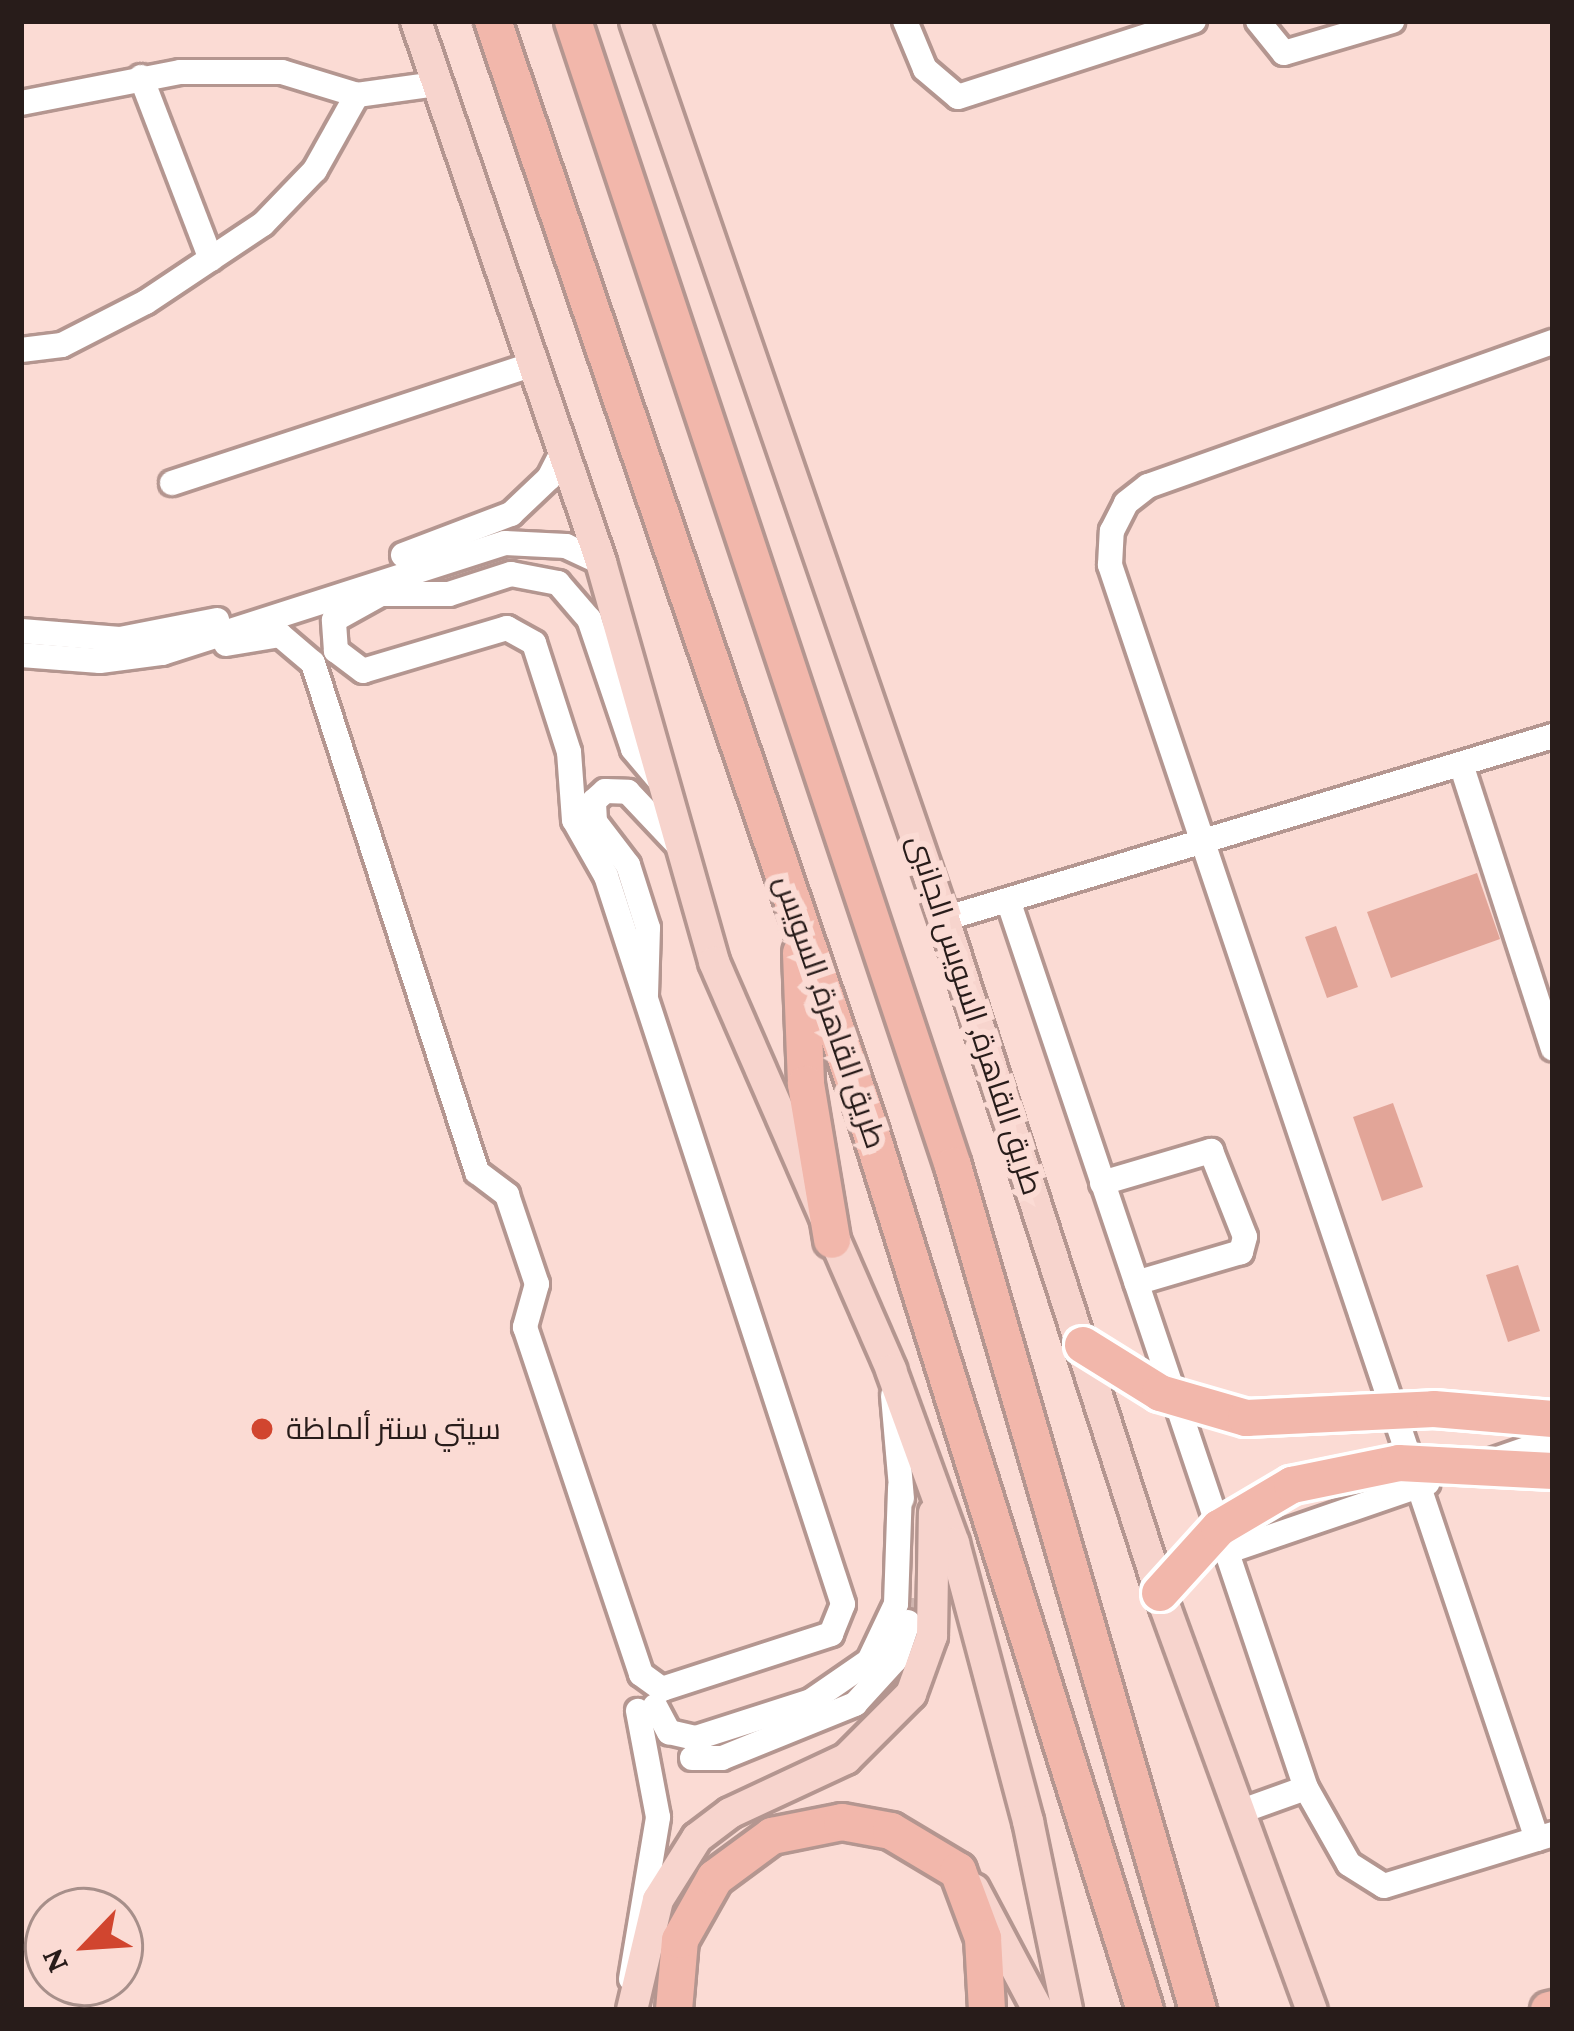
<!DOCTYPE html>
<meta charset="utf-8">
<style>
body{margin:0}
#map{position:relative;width:1574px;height:2031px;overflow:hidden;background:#fbdbd4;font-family:"Crimson Pro",Cairo,serif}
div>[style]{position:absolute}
.green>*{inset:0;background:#e2a598}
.minor-tunnel>*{height:24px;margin-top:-12px;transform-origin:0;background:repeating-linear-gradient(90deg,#d1b5af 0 24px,transparent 0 36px)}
.roads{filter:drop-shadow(3px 0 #b49690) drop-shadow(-3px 0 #b49690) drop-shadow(0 3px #b49690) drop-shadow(0 -3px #b49690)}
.minor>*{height:24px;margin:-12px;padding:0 12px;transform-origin:12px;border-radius:12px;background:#fff}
.major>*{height:30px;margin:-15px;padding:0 15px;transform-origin:15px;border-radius:15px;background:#f7d4cd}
.highway>*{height:36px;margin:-18px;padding:0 18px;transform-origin:18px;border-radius:18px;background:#f2b7ab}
.bridges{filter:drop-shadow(3px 0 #fff) drop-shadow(-3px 0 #fff) drop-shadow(0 3px #fff) drop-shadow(0 -3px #fff)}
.highway-bridge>*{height:36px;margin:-18px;padding:0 18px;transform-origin:18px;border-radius:18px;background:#f2b7ab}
.dots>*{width:33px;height:33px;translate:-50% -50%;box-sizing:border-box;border:6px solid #fbdbd4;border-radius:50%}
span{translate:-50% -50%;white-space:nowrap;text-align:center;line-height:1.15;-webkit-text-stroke:12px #fbdbd4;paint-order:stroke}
.street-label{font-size:30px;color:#281c1a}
.poi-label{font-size:30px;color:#281c1a}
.left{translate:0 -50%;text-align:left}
.frame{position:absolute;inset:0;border:24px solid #281c1a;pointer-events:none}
.north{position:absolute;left:24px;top:1887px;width:120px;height:120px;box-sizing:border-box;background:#fbdbd4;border:3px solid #a78f8a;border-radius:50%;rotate:245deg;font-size:33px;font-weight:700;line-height:48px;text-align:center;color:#281c1a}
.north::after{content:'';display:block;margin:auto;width:42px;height:54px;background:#d1452f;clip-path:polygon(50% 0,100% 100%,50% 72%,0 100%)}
</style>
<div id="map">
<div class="green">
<i style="clip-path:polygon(1477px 873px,1500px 939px,1391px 978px,1367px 912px)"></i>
<i style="clip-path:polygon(1336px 926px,1358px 987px,1327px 998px,1305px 937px)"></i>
<i style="clip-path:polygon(1393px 1103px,1423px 1187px,1382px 1201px,1353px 1117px)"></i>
<i style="clip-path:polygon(1518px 1265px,1540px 1331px,1508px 1342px,1486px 1275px)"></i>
</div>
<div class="minor-tunnel">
<i style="left:908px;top:1622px;width:34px;rotate:-83deg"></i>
</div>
<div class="roads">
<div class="minor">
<i style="left:905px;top:21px;width:52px;rotate:67.4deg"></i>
<i style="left:925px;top:69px;width:43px;rotate:40.3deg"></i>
<i style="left:958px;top:97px;width:248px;rotate:-17.9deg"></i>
<i style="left:1258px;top:21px;width:41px;rotate:50.9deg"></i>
<i style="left:1284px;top:53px;width:113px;rotate:-16.5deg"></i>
<i style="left:141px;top:77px;width:195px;rotate:69deg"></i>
<i style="left:21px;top:103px;width:162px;rotate:-11deg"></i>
<i style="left:180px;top:72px;width:102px"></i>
<i style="left:282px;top:72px;width:78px;rotate:17deg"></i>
<i style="left:357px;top:95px;width:80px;rotate:-7.9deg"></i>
<i style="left:21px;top:350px;width:41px;rotate:-7deg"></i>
<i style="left:62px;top:345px;width:94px;rotate:-27.1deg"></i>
<i style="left:146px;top:302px;width:141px;rotate:-33.7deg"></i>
<i style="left:263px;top:224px;width:75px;rotate:-46.1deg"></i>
<i style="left:315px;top:170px;width:86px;rotate:-60.8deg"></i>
<i style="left:172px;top:483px;width:382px;rotate:-18.2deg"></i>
<i style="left:403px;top:555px;width:116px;rotate:-20.8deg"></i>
<i style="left:511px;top:514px;width:52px;rotate:-43.5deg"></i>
<i style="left:549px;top:478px;width:34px;rotate:-63deg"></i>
<i style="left:21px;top:631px;width:99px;rotate:4.6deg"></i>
<i style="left:120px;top:639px;width:99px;rotate:-11.1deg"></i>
<i style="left:226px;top:644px;width:55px;rotate:-9.5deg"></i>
<i style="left:280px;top:635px;width:43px;rotate:40.3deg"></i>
<i style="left:313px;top:663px;width:535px;rotate:72.14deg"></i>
<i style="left:477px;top:1172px;width:38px;rotate:37deg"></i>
<i style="left:507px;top:1195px;width:94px;rotate:71.4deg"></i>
<i style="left:537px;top:1284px;width:45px;rotate:105.6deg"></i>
<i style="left:525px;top:1327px;width:366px;rotate:71.5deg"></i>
<i style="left:641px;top:1674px;width:26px;rotate:36deg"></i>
<i style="left:662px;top:1689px;width:178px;rotate:-18deg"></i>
<i style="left:831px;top:1634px;width:32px;rotate:-68deg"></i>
<i style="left:843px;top:1604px;width:766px;rotate:-108.03deg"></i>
<i style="left:606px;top:876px;width:64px;rotate:-119.7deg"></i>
<i style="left:574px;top:820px;width:68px;rotate:-94.2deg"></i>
<i style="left:569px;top:752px;width:114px;rotate:-107.8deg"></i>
<i style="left:534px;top:643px;width:31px;rotate:-151deg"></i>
<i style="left:507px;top:628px;width:150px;rotate:163.4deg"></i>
<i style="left:363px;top:671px;width:34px;rotate:-143deg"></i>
<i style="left:336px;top:651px;width:31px;rotate:-94deg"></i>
<i style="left:334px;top:620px;width:54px;rotate:-29deg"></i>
<i style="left:381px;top:594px;width:68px"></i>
<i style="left:449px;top:594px;width:65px;rotate:-17.9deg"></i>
<i style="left:511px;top:574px;width:48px;rotate:10.8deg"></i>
<i style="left:558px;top:583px;width:48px;rotate:49.3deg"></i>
<i style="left:589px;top:619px;width:137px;rotate:71.3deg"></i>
<i style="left:633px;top:749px;width:50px;rotate:49.9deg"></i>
<i style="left:21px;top:655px;width:79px;rotate:4.3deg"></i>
<i style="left:100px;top:661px;width:63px;rotate:-7.4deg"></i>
<i style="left:162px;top:653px;width:360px;rotate:-17.8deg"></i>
<i style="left:505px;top:543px;width:61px;rotate:2.8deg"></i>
<i style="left:566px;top:546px;width:38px;rotate:25deg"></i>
<i style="left:1461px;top:764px;width:299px;rotate:72.1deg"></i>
<i style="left:1008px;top:900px;width:937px;rotate:71.45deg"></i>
<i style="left:1306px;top:1788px;width:87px;rotate:60.5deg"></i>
<i style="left:1349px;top:1864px;width:41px;rotate:32.2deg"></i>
<i style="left:1384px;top:1886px;width:177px;rotate:-17.1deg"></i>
<i style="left:944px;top:919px;width:636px;rotate:-16.73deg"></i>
<i style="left:646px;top:995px;width:67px;rotate:-88.3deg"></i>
<i style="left:648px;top:928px;width:66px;rotate:-107.6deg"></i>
<i style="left:628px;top:865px;width:54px;rotate:-127.5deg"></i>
<i style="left:595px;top:822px;width:21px;rotate:-93deg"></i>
<i style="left:594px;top:801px;width:15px;rotate:-42deg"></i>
<i style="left:605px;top:791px;width:23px;rotate:2deg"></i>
<i style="left:628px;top:792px;width:76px;rotate:46.6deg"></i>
<i style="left:1102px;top:1183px;width:114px;rotate:-16.4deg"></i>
<i style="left:1211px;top:1151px;width:92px;rotate:68.4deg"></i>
<i style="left:1245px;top:1237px;width:16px;rotate:105deg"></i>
<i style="left:1241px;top:1252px;width:109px;rotate:163.6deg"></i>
<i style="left:893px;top:1396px;width:103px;rotate:85deg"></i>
<i style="left:1489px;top:1462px;width:68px;rotate:-19deg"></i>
<i style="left:1226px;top:1552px;width:213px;rotate:-18.9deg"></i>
<i style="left:655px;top:1706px;width:30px;rotate:62deg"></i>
<i style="left:669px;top:1732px;width:28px;rotate:13deg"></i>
<i style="left:696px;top:1738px;width:121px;rotate:-17.8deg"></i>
<i style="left:811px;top:1701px;width:70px;rotate:-34.6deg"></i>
<i style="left:869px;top:1661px;width:63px;rotate:-64.7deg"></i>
<i style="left:896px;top:1604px;width:117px;rotate:-88deg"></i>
<i style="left:692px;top:1758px;width:30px"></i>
<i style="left:722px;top:1758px;width:144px;rotate:-22.1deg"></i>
<i style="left:855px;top:1704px;width:59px;rotate:-47.7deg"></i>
<i style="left:895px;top:1660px;width:40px;rotate:-71.1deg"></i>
<i style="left:1239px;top:1812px;width:71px;rotate:-19.7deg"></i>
<i style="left:1537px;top:1839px;width:1344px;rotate:-108.53deg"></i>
<i style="left:1110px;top:565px;width:34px;rotate:-87deg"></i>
<i style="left:1112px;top:531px;width:31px;rotate:-63deg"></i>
<i style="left:1126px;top:503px;width:28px;rotate:-38deg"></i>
<i style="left:1148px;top:486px;width:430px;rotate:-19.6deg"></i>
<i style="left:631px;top:1979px;width:164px;rotate:-80.5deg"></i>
<i style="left:658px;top:1817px;width:108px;rotate:-100.7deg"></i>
</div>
<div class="major">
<i style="left:416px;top:21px;width:572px;rotate:71.12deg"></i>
<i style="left:601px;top:562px;width:416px;rotate:74.2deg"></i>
<i style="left:714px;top:962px;width:445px;rotate:66.5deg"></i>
<i style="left:891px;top:1370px;width:184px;rotate:70deg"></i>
<i style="left:954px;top:1543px;width:288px;rotate:75.1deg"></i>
<i style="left:1028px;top:1821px;width:193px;rotate:78.3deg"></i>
<i style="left:635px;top:21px;width:950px;rotate:71.01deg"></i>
<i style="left:944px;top:919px;width:723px;rotate:72.19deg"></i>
<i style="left:1165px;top:1607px;width:429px;rotate:70deg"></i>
<i style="left:974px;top:1889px;width:137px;rotate:62.1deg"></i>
<i style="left:632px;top:2010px;width:113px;rotate:-76.7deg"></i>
<i style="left:658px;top:1900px;width:73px;rotate:-57.8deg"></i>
<i style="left:697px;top:1838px;width:41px;rotate:-37.1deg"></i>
<i style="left:730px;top:1813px;width:128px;rotate:-25deg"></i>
<i style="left:846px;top:1759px;width:92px;rotate:-45deg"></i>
<i style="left:911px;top:1694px;width:62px;rotate:-70.1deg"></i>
<i style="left:932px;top:1636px;width:123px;rotate:-89.1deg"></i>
</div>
<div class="highway">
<i style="left:493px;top:21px;width:1164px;rotate:71.21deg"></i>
<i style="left:868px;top:1123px;width:929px;rotate:72.66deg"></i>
<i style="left:573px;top:21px;width:1206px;rotate:71.64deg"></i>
<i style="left:953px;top:1166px;width:879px;rotate:73.81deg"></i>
<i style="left:801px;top:953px;width:131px;rotate:87.8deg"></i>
<i style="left:806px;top:1084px;width:158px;rotate:80.5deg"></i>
<i style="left:674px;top:2010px;width:70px;rotate:-85.1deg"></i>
<i style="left:680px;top:1940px;width:71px;rotate:-60.6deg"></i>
<i style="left:715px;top:1878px;width:71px;rotate:-36.4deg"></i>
<i style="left:772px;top:1836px;width:71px;rotate:-11.3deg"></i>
<i style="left:842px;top:1822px;width:50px;rotate:10.4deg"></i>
<i style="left:891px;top:1831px;width:78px;rotate:30.8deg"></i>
<i style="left:958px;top:1871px;width:72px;rotate:69.5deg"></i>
<i style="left:983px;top:1938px;width:72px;rotate:86.8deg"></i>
<i style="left:1549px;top:2010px;width:4px;rotate:-14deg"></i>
</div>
</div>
<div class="bridges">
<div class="highway-bridge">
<i style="left:1083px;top:1345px;width:91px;rotate:31.9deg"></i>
<i style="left:1160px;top:1393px;width:90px;rotate:16.2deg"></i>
<i style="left:1246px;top:1418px;width:188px;rotate:-2.7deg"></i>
<i style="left:1434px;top:1409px;width:119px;rotate:4.8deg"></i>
<i style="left:1160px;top:1593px;width:88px;rotate:-47.8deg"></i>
<i style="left:1219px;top:1528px;width:85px;rotate:-30.5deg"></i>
<i style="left:1292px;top:1485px;width:109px;rotate:-11.6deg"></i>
<i style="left:1399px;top:1463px;width:154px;rotate:3deg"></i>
</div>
</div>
<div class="dots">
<i style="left:262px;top:1429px;background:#d1452f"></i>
</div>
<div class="street-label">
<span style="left:830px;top:1012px;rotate:71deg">طريق القاهرة, السويس</span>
<span style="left:975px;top:1015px;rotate:72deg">طريق القاهرة, السويس الجانبى</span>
</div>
<div class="poi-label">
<span class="left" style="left:286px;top:1429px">سيتي سنتر ألماظة</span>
</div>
<div class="frame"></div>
<div class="north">N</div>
</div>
